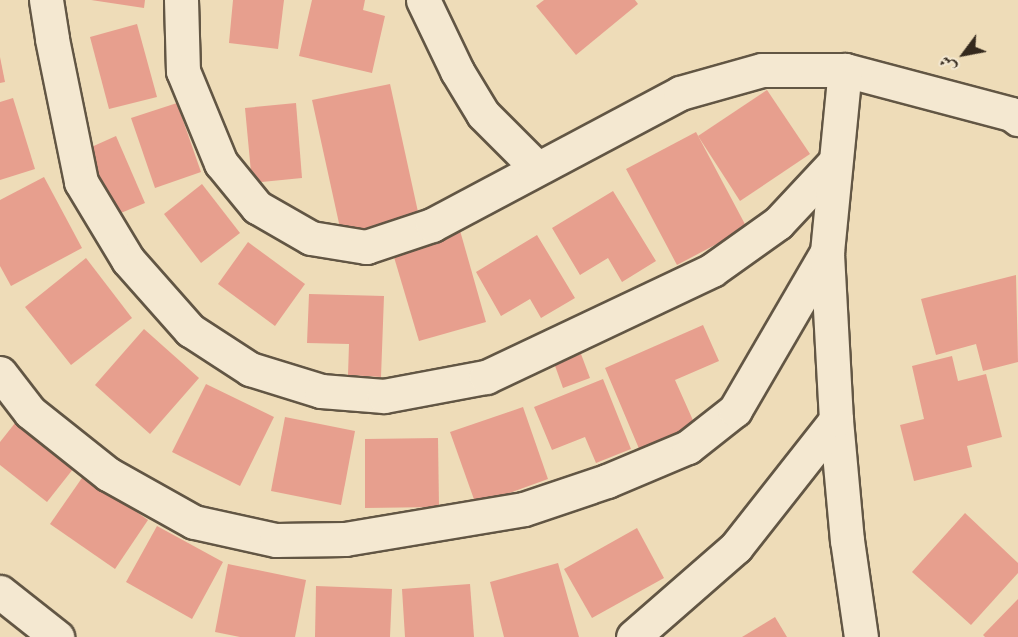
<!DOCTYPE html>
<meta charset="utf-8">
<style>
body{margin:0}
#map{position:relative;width:1018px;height:637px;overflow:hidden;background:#eedcb8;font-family:Vollkorn,Amiri,serif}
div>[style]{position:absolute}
.building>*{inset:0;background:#e79f8e}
.roads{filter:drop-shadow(2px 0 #625644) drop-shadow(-2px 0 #625644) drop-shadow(0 2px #625644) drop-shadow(0 -2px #625644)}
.minor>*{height:33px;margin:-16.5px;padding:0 16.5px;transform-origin:16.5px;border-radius:16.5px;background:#f4e8d1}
span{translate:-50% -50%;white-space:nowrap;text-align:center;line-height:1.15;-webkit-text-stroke:6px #f4e8d1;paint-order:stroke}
.north{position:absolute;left:934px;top:24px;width:60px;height:60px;-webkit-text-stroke:4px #f4e8d1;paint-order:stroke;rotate:238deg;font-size:16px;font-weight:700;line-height:24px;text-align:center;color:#34291d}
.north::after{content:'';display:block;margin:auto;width:21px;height:27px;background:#34291d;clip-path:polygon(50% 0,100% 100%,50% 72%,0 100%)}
</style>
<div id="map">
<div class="building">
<i style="clip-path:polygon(91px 0,145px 0,144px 8px)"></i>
<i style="clip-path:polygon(233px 0,284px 0,278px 49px,229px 43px)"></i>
<i style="clip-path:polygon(312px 0,365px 0,363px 10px,385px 16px,372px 73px,299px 56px)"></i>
<i style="clip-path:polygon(544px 0,635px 0,638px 4px,576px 55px,536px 6px)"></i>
<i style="clip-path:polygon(137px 24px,157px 97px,109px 109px,90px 37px)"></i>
<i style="clip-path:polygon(0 57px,5px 82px,0 83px)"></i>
<i style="clip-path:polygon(390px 84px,420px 221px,342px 237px,312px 100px)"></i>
<i style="clip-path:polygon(767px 90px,810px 154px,740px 201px,698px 136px)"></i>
<i style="clip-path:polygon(13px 98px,35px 169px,0 180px,0 102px)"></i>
<i style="clip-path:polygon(177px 103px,201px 172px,155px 188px,131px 118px)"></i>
<i style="clip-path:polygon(296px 103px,302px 178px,252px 183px,245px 108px)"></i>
<i style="clip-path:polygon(696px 132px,747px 228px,677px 265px,626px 169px)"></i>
<i style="clip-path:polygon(116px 136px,145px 203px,116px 215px,87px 149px)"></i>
<i style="clip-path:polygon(44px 177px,82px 248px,11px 286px,0 266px,0 200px)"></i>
<i style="clip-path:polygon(202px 184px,240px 233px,201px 263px,164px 214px)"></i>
<i style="clip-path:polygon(613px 191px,656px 261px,622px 282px,608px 258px,580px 275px,552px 228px)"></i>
<i style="clip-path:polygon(459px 227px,486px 322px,419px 341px,391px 247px)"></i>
<i style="clip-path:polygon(537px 235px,575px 298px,541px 318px,530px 299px,501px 316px,476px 272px)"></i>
<i style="clip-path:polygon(248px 242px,305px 284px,275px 326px,218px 284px)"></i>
<i style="clip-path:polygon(86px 258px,132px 318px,71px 365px,25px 307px)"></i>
<i style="clip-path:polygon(1016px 275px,1018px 362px,983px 371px,976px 344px,936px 355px,921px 299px)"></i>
<i style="clip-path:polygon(309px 294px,384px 296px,381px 377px,348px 375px,349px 344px,307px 343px)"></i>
<i style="clip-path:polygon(703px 325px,719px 361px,675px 380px,696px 427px,640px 451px,605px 368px)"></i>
<i style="clip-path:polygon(144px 329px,199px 378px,150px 434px,95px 385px)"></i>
<i style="clip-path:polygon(581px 354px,590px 378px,563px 388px,554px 363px)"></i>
<i style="clip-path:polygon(952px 356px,958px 381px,986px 374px,1002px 437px,967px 446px,972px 467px,914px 481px,900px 425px,924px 419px,912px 366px)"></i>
<i style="clip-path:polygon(603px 379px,631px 449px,596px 463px,585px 437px,552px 450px,534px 407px)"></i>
<i style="clip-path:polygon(206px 384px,274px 417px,240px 486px,172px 452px)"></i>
<i style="clip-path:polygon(523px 407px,548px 479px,476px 505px,450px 432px)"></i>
<i style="clip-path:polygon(285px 417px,355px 431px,341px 505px,271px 491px)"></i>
<i style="clip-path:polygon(19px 418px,77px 464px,47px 502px,0 465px,0 442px)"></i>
<i style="clip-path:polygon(438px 438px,439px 507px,365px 508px,365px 439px)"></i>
<i style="clip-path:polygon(84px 475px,148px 520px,115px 569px,50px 524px)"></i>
<i style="clip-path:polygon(965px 513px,1018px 563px,1018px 573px,971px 625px,912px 572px)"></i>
<i style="clip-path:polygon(157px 526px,223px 562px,192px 619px,126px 582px)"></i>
<i style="clip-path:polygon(637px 528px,664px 578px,592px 618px,564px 569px)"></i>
<i style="clip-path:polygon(558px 563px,579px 637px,504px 637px,490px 582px)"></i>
<i style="clip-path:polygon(228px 564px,306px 580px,295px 637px,240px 637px,215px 632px)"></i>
<i style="clip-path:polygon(470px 584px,474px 637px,405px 637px,402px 589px)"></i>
<i style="clip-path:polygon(316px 586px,392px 589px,390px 637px,315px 637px)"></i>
<i style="clip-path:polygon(1018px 599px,1018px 637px,985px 637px,983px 635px)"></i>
<i style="clip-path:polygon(775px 617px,787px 637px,742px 637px)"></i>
</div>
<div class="roads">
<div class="minor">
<i style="left:46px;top:0;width:39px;rotate:81deg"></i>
<i style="left:52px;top:39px;width:146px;rotate:78.5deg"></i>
<i style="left:81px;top:182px;width:91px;rotate:58.9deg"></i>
<i style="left:128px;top:260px;width:94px;rotate:48.5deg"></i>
<i style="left:190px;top:330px;width:72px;rotate:33deg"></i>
<i style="left:250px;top:369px;width:74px;rotate:17.2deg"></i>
<i style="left:321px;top:391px;width:63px;rotate:4.5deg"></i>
<i style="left:384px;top:396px;width:104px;rotate:-10.6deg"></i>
<i style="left:486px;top:377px;width:250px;rotate:-25.3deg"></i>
<i style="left:712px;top:270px;width:81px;rotate:-35.5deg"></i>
<i style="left:778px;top:223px;width:83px;rotate:-46.9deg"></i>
<i style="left:181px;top:0;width:71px;rotate:88.4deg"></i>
<i style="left:183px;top:71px;width:100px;rotate:67.6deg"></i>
<i style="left:221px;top:163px;width:57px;rotate:50.7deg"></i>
<i style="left:257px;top:207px;width:62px;rotate:29.9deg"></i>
<i style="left:311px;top:238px;width:56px;rotate:9.3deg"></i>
<i style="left:366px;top:247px;width:70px;rotate:-18.4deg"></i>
<i style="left:432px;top:225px;width:281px;rotate:-28deg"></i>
<i style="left:680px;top:93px;width:85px;rotate:-15.7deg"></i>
<i style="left:762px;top:70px;width:83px"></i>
<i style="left:845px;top:70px;width:172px;rotate:14.8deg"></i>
<i style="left:1011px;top:114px;width:9px;rotate:36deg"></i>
<i style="left:423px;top:0;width:79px;rotate:64.4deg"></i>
<i style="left:457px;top:71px;width:50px;rotate:58.8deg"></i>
<i style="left:483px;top:114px;width:76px;rotate:45deg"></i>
<i style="left:0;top:373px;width:49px;rotate:52.4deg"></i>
<i style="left:30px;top:412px;width:100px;rotate:38.5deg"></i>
<i style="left:108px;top:474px;width:98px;rotate:29.2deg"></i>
<i style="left:194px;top:522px;width:84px;rotate:12.4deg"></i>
<i style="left:276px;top:540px;width:69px;rotate:-0.8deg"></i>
<i style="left:345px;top:539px;width:181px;rotate:-9.5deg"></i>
<i style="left:524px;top:509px;width:88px;rotate:-18.6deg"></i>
<i style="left:607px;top:481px;width:88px;rotate:-22.8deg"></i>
<i style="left:688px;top:447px;width:60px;rotate:-38.2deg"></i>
<i style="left:735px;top:410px;width:183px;rotate:-59.8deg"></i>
<i style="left:836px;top:420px;width:121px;rotate:84.8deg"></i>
<i style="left:847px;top:540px;width:98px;rotate:81.8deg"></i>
<i style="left:0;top:592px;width:73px;rotate:38.3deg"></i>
<i style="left:633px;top:637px;width:137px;rotate:-41.1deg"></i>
<i style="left:736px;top:547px;width:162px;rotate:-51.8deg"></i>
<i style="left:836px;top:420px;width:168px;rotate:-93.1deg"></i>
<i style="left:827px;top:252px;width:183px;rotate:-84.4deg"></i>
</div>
</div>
<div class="north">ش</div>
</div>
